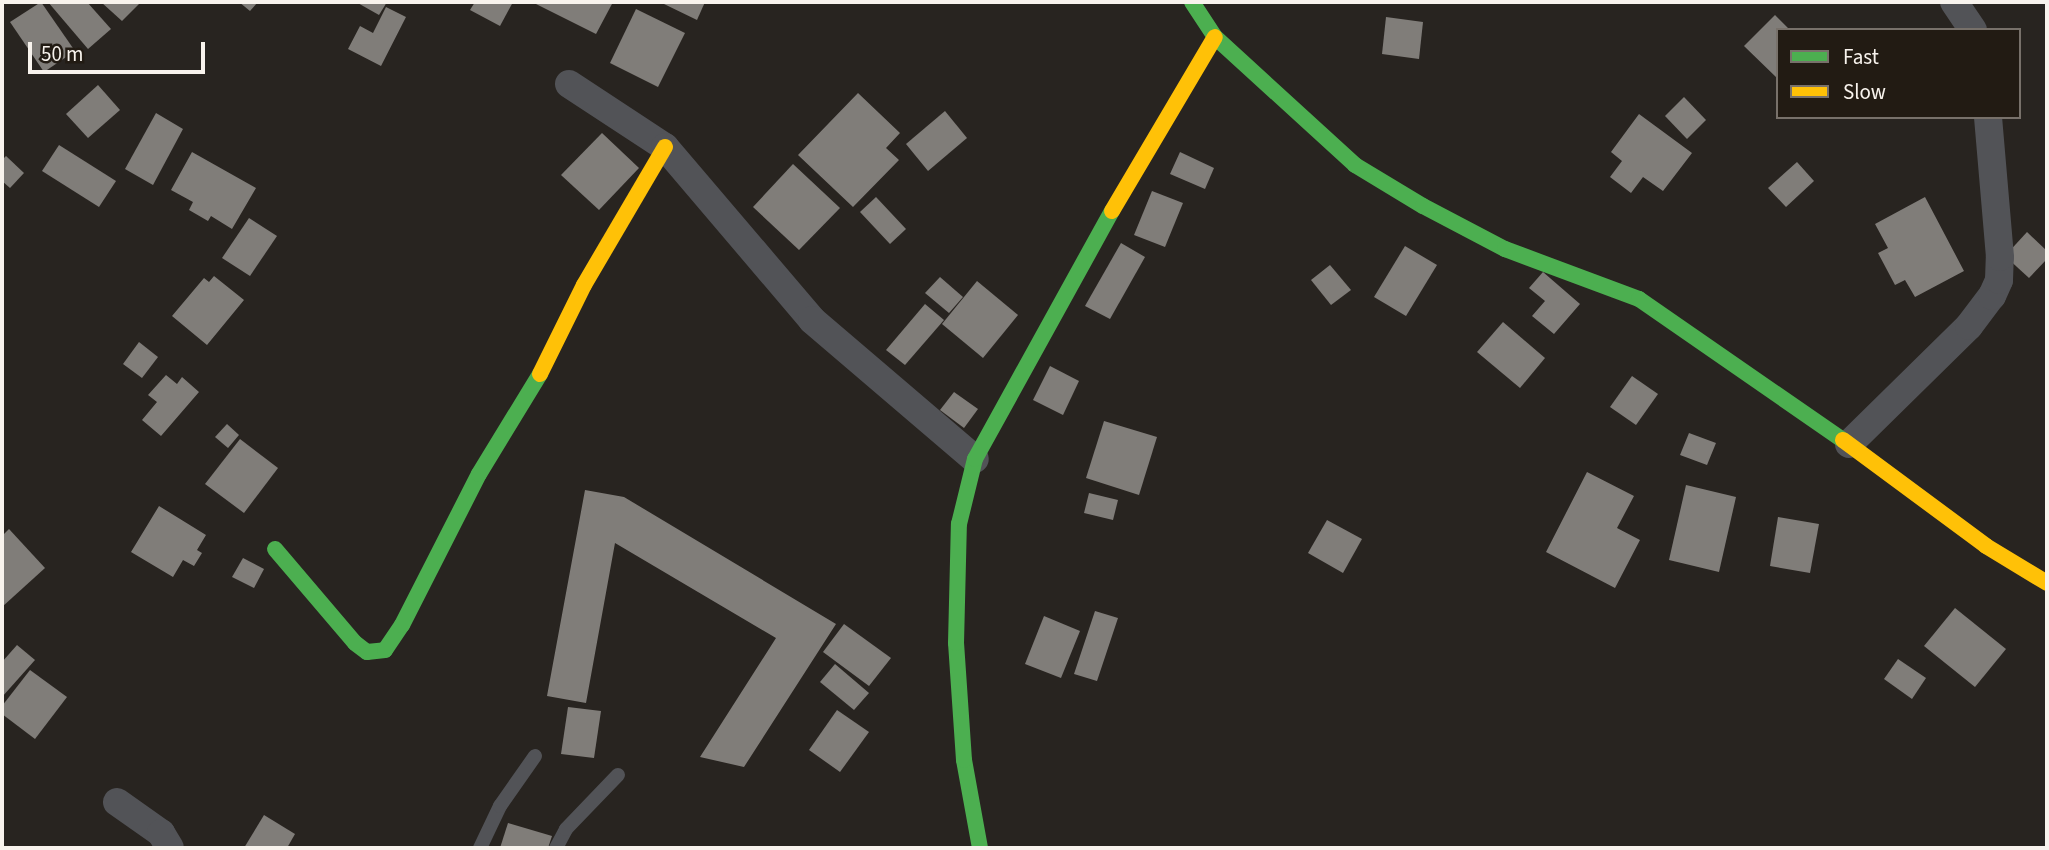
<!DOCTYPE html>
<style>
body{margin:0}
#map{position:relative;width:2049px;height:850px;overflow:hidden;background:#282420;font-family:"Source Sans 3",sans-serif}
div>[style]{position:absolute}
.building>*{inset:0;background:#807d79}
.lane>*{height:14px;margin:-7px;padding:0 7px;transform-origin:7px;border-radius:7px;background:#525357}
.street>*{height:28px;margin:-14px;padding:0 14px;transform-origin:14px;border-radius:14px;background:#525357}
.fast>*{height:16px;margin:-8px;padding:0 8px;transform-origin:8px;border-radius:8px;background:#4caf50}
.slow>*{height:16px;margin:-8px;padding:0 8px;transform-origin:8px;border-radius:8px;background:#ffc107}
span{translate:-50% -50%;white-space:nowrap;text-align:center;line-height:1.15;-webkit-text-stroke:7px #221b13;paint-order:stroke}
.frame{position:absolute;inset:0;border:4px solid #f8f3ed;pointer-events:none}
.legend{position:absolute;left:1776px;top:28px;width:245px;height:91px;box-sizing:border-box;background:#221b13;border:2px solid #78716a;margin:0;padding:9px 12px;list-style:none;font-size:21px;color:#f8f3ed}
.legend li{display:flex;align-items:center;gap:14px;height:35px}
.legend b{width:35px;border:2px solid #78716a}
.scale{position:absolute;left:28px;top:42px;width:177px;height:32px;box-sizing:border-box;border:4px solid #f8f3ed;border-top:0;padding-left:9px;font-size:21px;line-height:24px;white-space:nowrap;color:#f8f3ed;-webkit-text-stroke:5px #221b13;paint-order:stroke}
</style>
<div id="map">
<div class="building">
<i style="clip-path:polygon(41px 2px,75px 51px,44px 72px,10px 22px)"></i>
<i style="clip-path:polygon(48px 2px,87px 2px,111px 29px,88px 49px)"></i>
<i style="clip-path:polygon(101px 2px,141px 2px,122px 21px)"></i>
<i style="clip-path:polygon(239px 2px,258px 2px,250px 11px)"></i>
<i style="clip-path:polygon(356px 2px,387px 2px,379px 15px)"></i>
<i style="clip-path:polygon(475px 2px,513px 2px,500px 26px,470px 10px)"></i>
<i style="clip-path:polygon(532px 2px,613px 2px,596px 34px)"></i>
<i style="clip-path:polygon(666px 2px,705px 2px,697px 20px,664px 4px)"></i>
<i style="clip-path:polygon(386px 7px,406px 17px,381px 66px,348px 49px,360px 26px,373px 33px)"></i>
<i style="clip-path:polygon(636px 9px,685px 33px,658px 87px,610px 63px)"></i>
<i style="clip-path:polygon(1775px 15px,1790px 30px,1778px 30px,1778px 79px,1744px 46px)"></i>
<i style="clip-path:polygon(1386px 17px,1423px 22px,1419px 59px,1382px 54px)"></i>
<i style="clip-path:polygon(98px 85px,120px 110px,88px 138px,66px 114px)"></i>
<i style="clip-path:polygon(858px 93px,900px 133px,886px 148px,899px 160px,853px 207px,798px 155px)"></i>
<i style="clip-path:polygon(1684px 97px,1706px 120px,1687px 139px,1665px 116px)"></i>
<i style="clip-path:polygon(945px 111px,967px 138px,928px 171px,906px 144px)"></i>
<i style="clip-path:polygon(156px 113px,183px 129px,153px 185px,125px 169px)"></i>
<i style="clip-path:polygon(1639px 114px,1692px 153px,1663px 191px,1643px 177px,1631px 193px,1610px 177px,1622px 161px,1611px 152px)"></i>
<i style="clip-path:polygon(602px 133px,639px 168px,599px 210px,561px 175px)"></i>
<i style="clip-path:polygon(59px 145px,116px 181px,99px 207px,42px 171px)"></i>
<i style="clip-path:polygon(192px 152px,256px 188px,232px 229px,211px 216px,208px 221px,189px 210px,193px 202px,171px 190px)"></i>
<i style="clip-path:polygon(1180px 152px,1214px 168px,1205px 189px,1170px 174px)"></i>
<i style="clip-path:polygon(6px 156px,24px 173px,10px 188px,2px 181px,2px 160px)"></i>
<i style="clip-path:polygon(1797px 162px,1814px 181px,1786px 207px,1768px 188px)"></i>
<i style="clip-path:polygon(793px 164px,840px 208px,799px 250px,753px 207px)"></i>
<i style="clip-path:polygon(1152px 191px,1183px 203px,1165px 247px,1134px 235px)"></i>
<i style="clip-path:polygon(876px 197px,906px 229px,890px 244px,860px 212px)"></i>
<i style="clip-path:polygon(1925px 197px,1964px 271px,1915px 297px,1905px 280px,1895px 285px,1878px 253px,1888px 248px,1875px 224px)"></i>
<i style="clip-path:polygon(249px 218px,277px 236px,250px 276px,222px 258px)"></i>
<i style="clip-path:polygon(2027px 232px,2047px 251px,2047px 259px,2029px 278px,2005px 256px)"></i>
<i style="clip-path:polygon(1121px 243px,1145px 257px,1110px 319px,1085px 306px)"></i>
<i style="clip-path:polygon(1405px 246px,1437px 265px,1406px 316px,1374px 297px)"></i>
<i style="clip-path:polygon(1330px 265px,1351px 290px,1331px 305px,1311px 280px)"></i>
<i style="clip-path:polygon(1543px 272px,1580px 304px,1554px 334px,1532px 316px,1545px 301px,1529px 288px)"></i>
<i style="clip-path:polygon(214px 276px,244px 300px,207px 345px,172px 316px,204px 278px,209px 282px)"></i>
<i style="clip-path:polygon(940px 277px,963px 297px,949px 313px,925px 293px)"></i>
<i style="clip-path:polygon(977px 281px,1018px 315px,983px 358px,942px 324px)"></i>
<i style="clip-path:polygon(925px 304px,944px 320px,905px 365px,886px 350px)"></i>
<i style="clip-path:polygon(1503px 322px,1545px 358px,1520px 388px,1477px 352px)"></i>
<i style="clip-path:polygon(139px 342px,158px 357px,142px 378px,123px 364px)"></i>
<i style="clip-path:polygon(1050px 366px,1079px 381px,1063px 415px,1033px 400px)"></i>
<i style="clip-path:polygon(166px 375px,177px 384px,182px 377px,199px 392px,161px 436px,142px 420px,157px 402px,148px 395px)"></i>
<i style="clip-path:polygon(1632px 376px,1658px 394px,1636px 425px,1610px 407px)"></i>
<i style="clip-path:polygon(954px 392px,978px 409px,964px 428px,940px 410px)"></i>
<i style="clip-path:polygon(1104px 421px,1157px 437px,1139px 495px,1086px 478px)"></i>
<i style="clip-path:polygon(227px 424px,239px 435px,228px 448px,215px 437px)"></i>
<i style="clip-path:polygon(1689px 433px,1716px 443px,1707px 465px,1680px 455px)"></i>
<i style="clip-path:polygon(240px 439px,278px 468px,244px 513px,205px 484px)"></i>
<i style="clip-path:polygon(1587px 472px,1634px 496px,1617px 528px,1640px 540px,1615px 588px,1546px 552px)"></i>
<i style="clip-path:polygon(1686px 485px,1736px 497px,1719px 572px,1669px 560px)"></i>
<i style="clip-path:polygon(585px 490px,624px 497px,836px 624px,744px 767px,700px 757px,776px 638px,615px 543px,586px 703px,547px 696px)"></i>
<i style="clip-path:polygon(1089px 493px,1118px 500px,1113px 520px,1084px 513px)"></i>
<i style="clip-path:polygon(159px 506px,206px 535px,197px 550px,202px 553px,194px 566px,183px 560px,173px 577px,131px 552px)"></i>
<i style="clip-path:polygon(1778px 517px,1819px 524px,1810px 573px,1770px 566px)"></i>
<i style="clip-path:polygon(1327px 520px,1362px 539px,1343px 573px,1308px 553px)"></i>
<i style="clip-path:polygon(9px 529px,45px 568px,2px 607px,2px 536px)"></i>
<i style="clip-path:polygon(243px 558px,264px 569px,254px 588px,232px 577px)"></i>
<i style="clip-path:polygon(1955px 608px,2006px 649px,1975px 687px,1924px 646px)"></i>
<i style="clip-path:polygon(1095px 611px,1118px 618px,1097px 681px,1074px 674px)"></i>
<i style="clip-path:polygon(1044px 616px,1080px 631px,1061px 678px,1025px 664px)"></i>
<i style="clip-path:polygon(844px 624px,891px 658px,869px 686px,823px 652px)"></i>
<i style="clip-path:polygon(17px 645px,35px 660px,2px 697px,2px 662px)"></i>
<i style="clip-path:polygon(1898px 659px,1926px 678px,1912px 699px,1884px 679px)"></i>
<i style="clip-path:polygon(835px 664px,869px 693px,854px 710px,820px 682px)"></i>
<i style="clip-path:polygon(30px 670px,67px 697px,35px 739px,2px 714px,2px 706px)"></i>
<i style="clip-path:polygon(568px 707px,601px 711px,594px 758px,561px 754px)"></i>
<i style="clip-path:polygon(837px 710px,869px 732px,840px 772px,809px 750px)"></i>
<i style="clip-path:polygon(264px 815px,295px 834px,287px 848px,244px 848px)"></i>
<i style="clip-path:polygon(508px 823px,552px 836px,548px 848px,500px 848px)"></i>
</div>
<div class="lane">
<i style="left:480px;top:848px;width:47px;rotate:-64.5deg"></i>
<i style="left:500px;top:806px;width:61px;rotate:-55deg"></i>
<i style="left:556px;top:848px;width:21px;rotate:-62deg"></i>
<i style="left:566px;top:829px;width:75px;rotate:-46.1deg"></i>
</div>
<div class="street">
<i style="left:1954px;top:2px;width:34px;rotate:56deg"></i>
<i style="left:569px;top:84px;width:115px;rotate:33.3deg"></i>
<i style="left:665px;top:147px;width:227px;rotate:49.6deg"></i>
<i style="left:812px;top:320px;width:214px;rotate:40.5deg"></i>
<i style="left:1849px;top:444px;width:168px;rotate:-44.5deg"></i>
<i style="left:1969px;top:326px;width:38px;rotate:-53deg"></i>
<i style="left:1992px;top:296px;width:17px;rotate:-66deg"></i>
<i style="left:1999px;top:280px;width:23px;rotate:-88deg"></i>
<i style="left:2000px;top:257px;width:141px;rotate:-94.9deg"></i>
<i style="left:117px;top:802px;width:54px;rotate:35.2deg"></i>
<i style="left:161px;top:833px;width:17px;rotate:59deg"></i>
</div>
<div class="fast">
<i style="left:1192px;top:2px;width:42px;rotate:56.7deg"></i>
<i style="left:1215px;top:37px;width:190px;rotate:42.4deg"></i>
<i style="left:1355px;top:165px;width:79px;rotate:31.1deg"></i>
<i style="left:1423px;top:206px;width:93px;rotate:27.7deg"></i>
<i style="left:1505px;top:249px;width:143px;rotate:20.5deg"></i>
<i style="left:1639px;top:299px;width:248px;rotate:34.7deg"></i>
<i style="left:275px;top:549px;width:123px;rotate:49.6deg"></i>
<i style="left:355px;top:643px;width:15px;rotate:37deg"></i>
<i style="left:367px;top:652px;width:18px;rotate:-6deg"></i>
<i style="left:385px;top:650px;width:30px;rotate:-56deg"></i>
<i style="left:402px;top:625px;width:169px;rotate:-63deg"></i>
<i style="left:479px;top:474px;width:117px;rotate:-58.6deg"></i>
<i style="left:980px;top:848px;width:89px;rotate:-100.3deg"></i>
<i style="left:964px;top:760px;width:117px;rotate:-93.9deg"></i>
<i style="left:956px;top:643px;width:119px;rotate:-88.6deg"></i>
<i style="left:959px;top:524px;width:67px;rotate:-76.2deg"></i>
<i style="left:975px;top:459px;width:283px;rotate:-61.1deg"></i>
</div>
<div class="slow">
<i style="left:1112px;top:211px;width:202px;rotate:-59.4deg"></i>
<i style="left:540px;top:374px;width:99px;rotate:-63.7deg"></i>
<i style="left:584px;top:285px;width:160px;rotate:-59.6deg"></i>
<i style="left:1843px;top:440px;width:178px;rotate:36.5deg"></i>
<i style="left:1986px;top:546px;width:71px;rotate:31.2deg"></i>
</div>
<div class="frame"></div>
<ul class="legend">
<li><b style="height:9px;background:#4caf50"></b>Fast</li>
<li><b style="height:9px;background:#ffc107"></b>Slow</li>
</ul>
<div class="scale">50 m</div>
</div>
